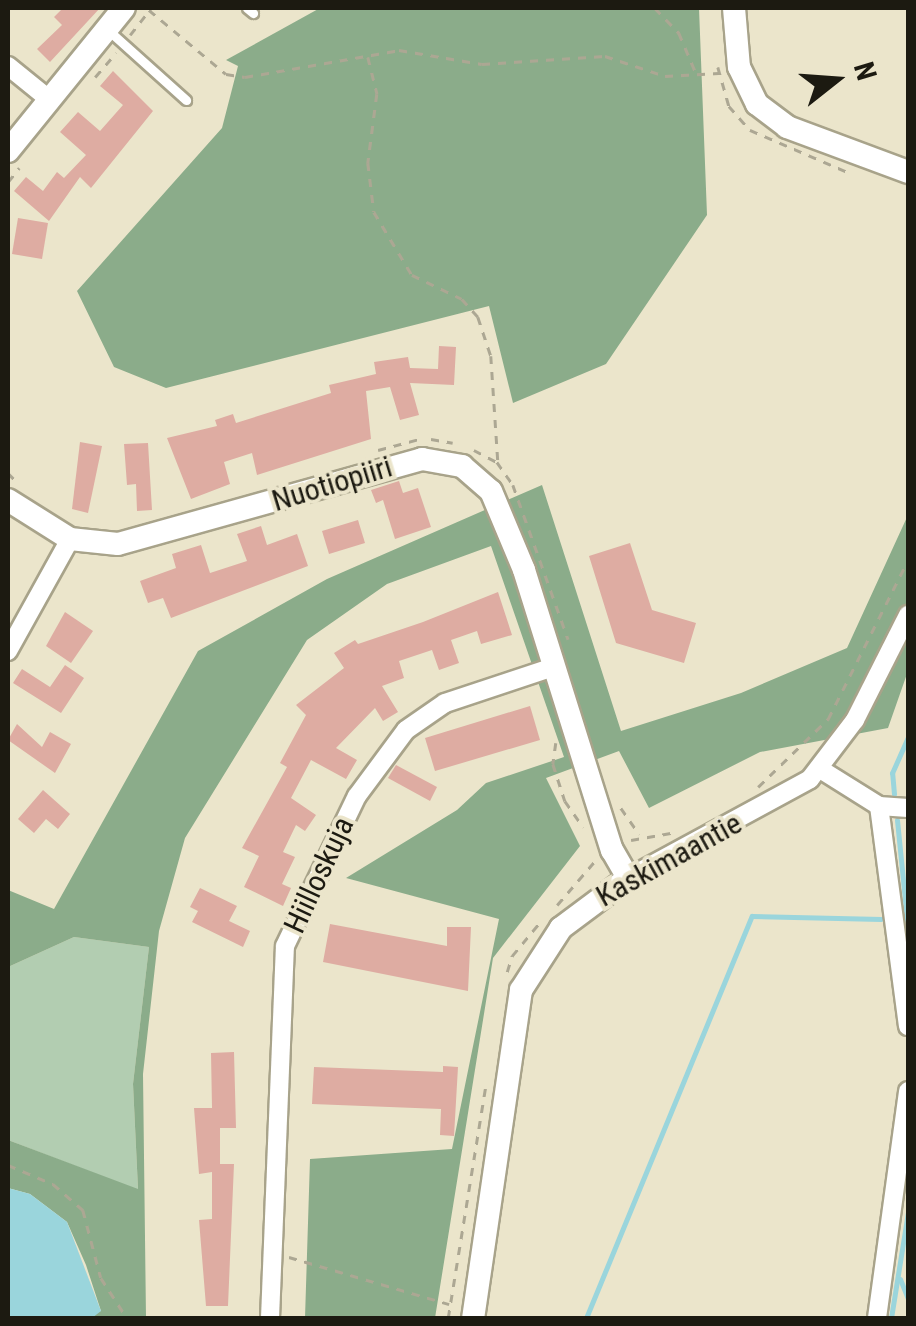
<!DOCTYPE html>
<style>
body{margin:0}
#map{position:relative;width:916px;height:1326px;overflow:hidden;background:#ebe5cb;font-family:"Roboto Condensed",sans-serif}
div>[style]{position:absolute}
.green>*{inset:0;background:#b2cdb1}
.forest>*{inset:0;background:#8bac8a}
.water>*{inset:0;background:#9ad5dc}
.stream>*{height:5px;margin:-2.5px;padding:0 2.5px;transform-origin:2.5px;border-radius:2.5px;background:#9ad5dc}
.building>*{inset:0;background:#deaca2}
.path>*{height:2.5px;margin-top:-1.25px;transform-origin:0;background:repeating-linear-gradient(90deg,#aca793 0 8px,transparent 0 16px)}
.roads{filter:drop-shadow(2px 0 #a8a38a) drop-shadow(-2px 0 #a8a38a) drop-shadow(0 2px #a8a38a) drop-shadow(0 -2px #a8a38a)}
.service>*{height:9px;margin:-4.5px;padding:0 4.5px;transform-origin:4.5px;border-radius:4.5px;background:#fff}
.minor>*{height:18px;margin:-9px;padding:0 9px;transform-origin:9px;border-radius:9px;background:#fff}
.tertiary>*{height:22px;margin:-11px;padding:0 11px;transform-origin:11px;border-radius:11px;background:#fff}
span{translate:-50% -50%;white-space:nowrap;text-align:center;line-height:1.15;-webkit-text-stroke:8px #ebe5cb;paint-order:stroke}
.street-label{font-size:30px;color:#1c1a11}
.frame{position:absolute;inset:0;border:10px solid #1c1a11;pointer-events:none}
.north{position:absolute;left:786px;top:30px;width:100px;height:100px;-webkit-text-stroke:8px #ebe5cb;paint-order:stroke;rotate:73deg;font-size:28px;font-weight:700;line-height:40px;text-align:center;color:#1c1a11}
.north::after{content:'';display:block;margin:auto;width:35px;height:45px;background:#1c1a11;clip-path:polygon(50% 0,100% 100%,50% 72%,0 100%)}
</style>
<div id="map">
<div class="green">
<i style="clip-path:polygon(74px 937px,149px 947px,133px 1084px,138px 1190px,8px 1140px,8px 967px)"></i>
</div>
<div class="forest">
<i style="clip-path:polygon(320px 8px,699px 8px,707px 215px,606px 364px,513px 403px,489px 306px,166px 388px,114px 367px,77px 291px,222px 128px,238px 66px,226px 60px)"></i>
<i style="clip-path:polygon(542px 485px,621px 731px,741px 693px,847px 648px,908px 515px,908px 671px,888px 728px,760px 752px,649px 808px,619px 751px,546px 778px,580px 846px,493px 958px,435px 1318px,305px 1318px,310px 1159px,452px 1149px,499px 919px,346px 878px,457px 810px,486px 783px,564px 757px,491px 546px,387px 584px,307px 640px,185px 838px,159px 931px,143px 1074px,146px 1318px,70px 1318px,101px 1311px,86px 1265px,67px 1222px,30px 1194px,8px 1188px,8px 1140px,138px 1189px,133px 1084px,149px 947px,74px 937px,8px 967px,8px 890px,54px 909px,198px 651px,327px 579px)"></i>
</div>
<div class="water">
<i style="clip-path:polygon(8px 1188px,30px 1194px,67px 1222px,101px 1311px,92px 1318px,8px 1318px)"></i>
</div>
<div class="stream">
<i style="left:894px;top:794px;width:21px;rotate:-95deg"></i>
<i style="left:892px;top:773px;width:39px;rotate:-66deg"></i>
<i style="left:897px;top:820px;width:112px;rotate:84.3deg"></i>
<i style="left:900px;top:1279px;width:22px;rotate:68deg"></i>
<i style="left:586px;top:1318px;width:435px;rotate:-67.6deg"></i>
<i style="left:752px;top:916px;width:129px;rotate:1.3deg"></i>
<i style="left:891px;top:1318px;width:107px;rotate:-80.9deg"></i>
</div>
<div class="building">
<i style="clip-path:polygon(63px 8px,100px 8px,50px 62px,37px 49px,62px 25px,54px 17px)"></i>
<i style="clip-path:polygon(113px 71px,153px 111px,91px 188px,80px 177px,49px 221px,14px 191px,26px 177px,43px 191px,57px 172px,64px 178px,86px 155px,60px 132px,78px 112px,100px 131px,123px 105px,100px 86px)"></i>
<i style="clip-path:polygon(18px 218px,48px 223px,42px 259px,12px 254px)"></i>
<i style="clip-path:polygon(439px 346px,456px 347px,454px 385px,410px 383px,419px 415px,400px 420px,390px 387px,366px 391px,371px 439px,257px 475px,252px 453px,224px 462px,230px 484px,191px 499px,167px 438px,217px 426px,215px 420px,233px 414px,236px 423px,331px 393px,329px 385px,376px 374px,374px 362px,408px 357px,410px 368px,438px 369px)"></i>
<i style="clip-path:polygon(80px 442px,102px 446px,88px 513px,72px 509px)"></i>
<i style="clip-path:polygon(148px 443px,152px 510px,137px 511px,136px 484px,127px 485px,124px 444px)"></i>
<i style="clip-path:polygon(399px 481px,403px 493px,418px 488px,431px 527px,395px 539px,383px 500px,376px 503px,371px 490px)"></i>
<i style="clip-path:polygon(358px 520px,365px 543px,329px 554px,322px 531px)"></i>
<i style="clip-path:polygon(261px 526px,267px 545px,297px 534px,308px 566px,171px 618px,163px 598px,148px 603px,140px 581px,176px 568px,172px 554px,201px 545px,210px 573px,247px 561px,237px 534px)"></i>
<i style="clip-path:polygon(630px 543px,652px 610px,696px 623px,684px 663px,616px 643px,589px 556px)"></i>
<i style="clip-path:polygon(498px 592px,512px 635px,481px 644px,477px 631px,451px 640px,459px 663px,439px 670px,432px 650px,399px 661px,404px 678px,382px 686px,398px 712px,383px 721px,375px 708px,336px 748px,357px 760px,346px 779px,311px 760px,291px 798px,316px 815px,305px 831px,296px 825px,283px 852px,295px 857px,282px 884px,291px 888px,283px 906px,244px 887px,259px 856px,242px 848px,287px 767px,280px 763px,306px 715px,296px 705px,344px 668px,334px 653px,355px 640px,358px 644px,423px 622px)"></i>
<i style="clip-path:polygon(65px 612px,93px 631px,71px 663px,46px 646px)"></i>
<i style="clip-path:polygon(65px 665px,84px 678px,61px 713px,13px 683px,22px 669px,50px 687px)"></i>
<i style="clip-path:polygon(530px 706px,540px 740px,435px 771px,425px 738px)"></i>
<i style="clip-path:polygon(17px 724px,42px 747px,50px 732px,71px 744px,55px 773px,8px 740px)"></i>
<i style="clip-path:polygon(396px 765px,437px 787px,430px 801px,388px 778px)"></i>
<i style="clip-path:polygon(43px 790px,70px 814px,58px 829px,46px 819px,34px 833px,18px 819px)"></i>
<i style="clip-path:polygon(200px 888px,237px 906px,229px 921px,250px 931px,243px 947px,192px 922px,198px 911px,190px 907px)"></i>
<i style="clip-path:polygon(330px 924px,447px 946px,447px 927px,471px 927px,468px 991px,323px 962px)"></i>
<i style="clip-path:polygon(234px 1052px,236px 1128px,220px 1128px,220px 1164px,234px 1164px,228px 1306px,206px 1306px,199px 1220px,212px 1219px,212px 1172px,199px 1174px,194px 1108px,212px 1108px,211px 1053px)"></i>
<i style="clip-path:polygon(443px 1066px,458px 1067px,454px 1136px,440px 1135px,441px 1109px,312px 1104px,314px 1067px,443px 1072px)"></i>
</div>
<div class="path">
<i style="left:655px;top:8px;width:35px;rotate:46deg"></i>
<i style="left:679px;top:33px;width:43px;rotate:67deg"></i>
<i style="left:149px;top:10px;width:100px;rotate:39.7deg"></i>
<i style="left:226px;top:74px;width:19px;rotate:9deg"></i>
<i style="left:245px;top:77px;width:156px;rotate:-9.9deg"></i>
<i style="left:399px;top:50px;width:84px;rotate:9.6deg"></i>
<i style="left:482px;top:64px;width:123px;rotate:-3.7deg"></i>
<i style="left:605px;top:56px;width:63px;rotate:18.4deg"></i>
<i style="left:665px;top:76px;width:54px;rotate:-3.2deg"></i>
<i style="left:130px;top:35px;width:34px;rotate:-52deg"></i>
<i style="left:368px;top:57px;width:38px;rotate:76deg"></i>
<i style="left:377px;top:94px;width:70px;rotate:97.4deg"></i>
<i style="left:368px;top:163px;width:49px;rotate:83deg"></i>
<i style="left:374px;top:212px;width:74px;rotate:58.9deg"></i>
<i style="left:412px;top:275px;width:55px;rotate:25.6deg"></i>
<i style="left:462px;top:299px;width:24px;rotate:48deg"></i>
<i style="left:478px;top:317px;width:41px;rotate:71.6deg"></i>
<i style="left:491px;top:356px;width:105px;rotate:86.2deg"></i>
<i style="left:718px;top:67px;width:41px;rotate:74.2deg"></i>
<i style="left:729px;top:106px;width:32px;rotate:49deg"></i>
<i style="left:750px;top:130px;width:109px;rotate:23.3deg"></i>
<i style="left:95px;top:77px;width:32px;rotate:-49deg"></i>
<i style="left:8px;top:182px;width:18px;rotate:-52deg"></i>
<i style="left:431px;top:439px;width:22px;rotate:10deg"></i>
<i style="left:378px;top:450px;width:47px;rotate:-14.9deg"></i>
<i style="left:474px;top:450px;width:26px;rotate:28deg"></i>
<i style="left:497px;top:462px;width:28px;rotate:55deg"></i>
<i style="left:513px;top:485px;width:164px;rotate:70.3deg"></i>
<i style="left:8px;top:473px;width:13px;rotate:45deg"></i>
<i style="left:556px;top:743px;width:21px;rotate:98deg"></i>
<i style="left:553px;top:764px;width:39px;rotate:72deg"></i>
<i style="left:565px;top:801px;width:32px;rotate:55deg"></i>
<i style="left:758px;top:787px;width:98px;rotate:-44.2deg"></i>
<i style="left:828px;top:719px;width:178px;rotate:-63.3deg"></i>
<i style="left:621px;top:808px;width:32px;rotate:55deg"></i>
<i style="left:631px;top:840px;width:46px;rotate:-10.1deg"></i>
<i style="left:557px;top:905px;width:57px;rotate:-49.3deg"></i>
<i style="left:507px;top:972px;width:17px;rotate:-73deg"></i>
<i style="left:512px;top:956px;width:45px;rotate:-50.4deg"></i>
<i style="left:8px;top:1165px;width:49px;rotate:22.9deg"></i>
<i style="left:53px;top:1184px;width:40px;rotate:41deg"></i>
<i style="left:83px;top:1210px;width:70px;rotate:75.2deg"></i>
<i style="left:101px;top:1278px;width:48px;rotate:57deg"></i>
<i style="left:289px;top:1257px;width:167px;rotate:16.4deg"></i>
<i style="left:448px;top:1318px;width:238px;rotate:-80.8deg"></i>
</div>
<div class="roads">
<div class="service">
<i style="left:247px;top:8px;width:8px;rotate:40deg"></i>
<i style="left:108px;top:30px;width:105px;rotate:41.9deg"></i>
</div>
<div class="minor">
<i style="left:8px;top:66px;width:54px;rotate:39deg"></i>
<i style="left:8px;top:651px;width:128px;rotate:-61deg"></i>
<i style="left:820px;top:769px;width:70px;rotate:32.1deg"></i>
<i style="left:879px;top:806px;width:29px;rotate:4deg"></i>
<i style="left:879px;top:806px;width:222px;rotate:82.5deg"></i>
<i style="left:628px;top:878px;width:207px;rotate:-28.5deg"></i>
<i style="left:810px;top:779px;width:74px;rotate:-52.7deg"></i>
<i style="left:855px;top:720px;width:118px;rotate:-63.2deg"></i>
<i style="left:270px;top:1318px;width:372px;rotate:-87.7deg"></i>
<i style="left:285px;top:946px;width:166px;rotate:-64.4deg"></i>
<i style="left:357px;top:796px;width:82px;rotate:-53.4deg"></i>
<i style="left:406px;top:730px;width:47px;rotate:-34.7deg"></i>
<i style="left:445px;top:703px;width:114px;rotate:-18.4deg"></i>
<i style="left:877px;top:1318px;width:229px;rotate:-82.2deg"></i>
</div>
<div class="tertiary">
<i style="left:734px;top:8px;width:59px;rotate:85.2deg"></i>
<i style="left:739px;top:67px;width:41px;rotate:64.1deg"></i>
<i style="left:757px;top:104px;width:38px;rotate:37deg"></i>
<i style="left:787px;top:127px;width:129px;rotate:20.4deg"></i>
<i style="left:8px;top:151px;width:184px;rotate:-51deg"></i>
<i style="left:8px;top:500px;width:73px;rotate:32.2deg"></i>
<i style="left:70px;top:539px;width:48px;rotate:5.9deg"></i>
<i style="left:118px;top:544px;width:316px;rotate:-15.6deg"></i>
<i style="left:422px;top:459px;width:41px;rotate:9.9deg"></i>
<i style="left:462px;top:466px;width:38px;rotate:41deg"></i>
<i style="left:491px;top:491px;width:86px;rotate:67.3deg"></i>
<i style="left:524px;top:570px;width:294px;rotate:72.6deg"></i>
<i style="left:612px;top:850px;width:32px;rotate:60deg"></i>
<i style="left:628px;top:878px;width:84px;rotate:143.3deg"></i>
<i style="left:561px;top:928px;width:74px;rotate:122.8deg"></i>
<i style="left:521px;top:990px;width:331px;rotate:98.3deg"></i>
</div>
</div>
<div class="street-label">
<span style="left:332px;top:484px;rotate:-17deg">Nuotiopiiri</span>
<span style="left:669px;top:860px;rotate:-29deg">Kaskimaantie</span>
<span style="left:319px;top:875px;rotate:-65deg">Hiilloskuja</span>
</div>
<div class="frame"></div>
<div class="north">N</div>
</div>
